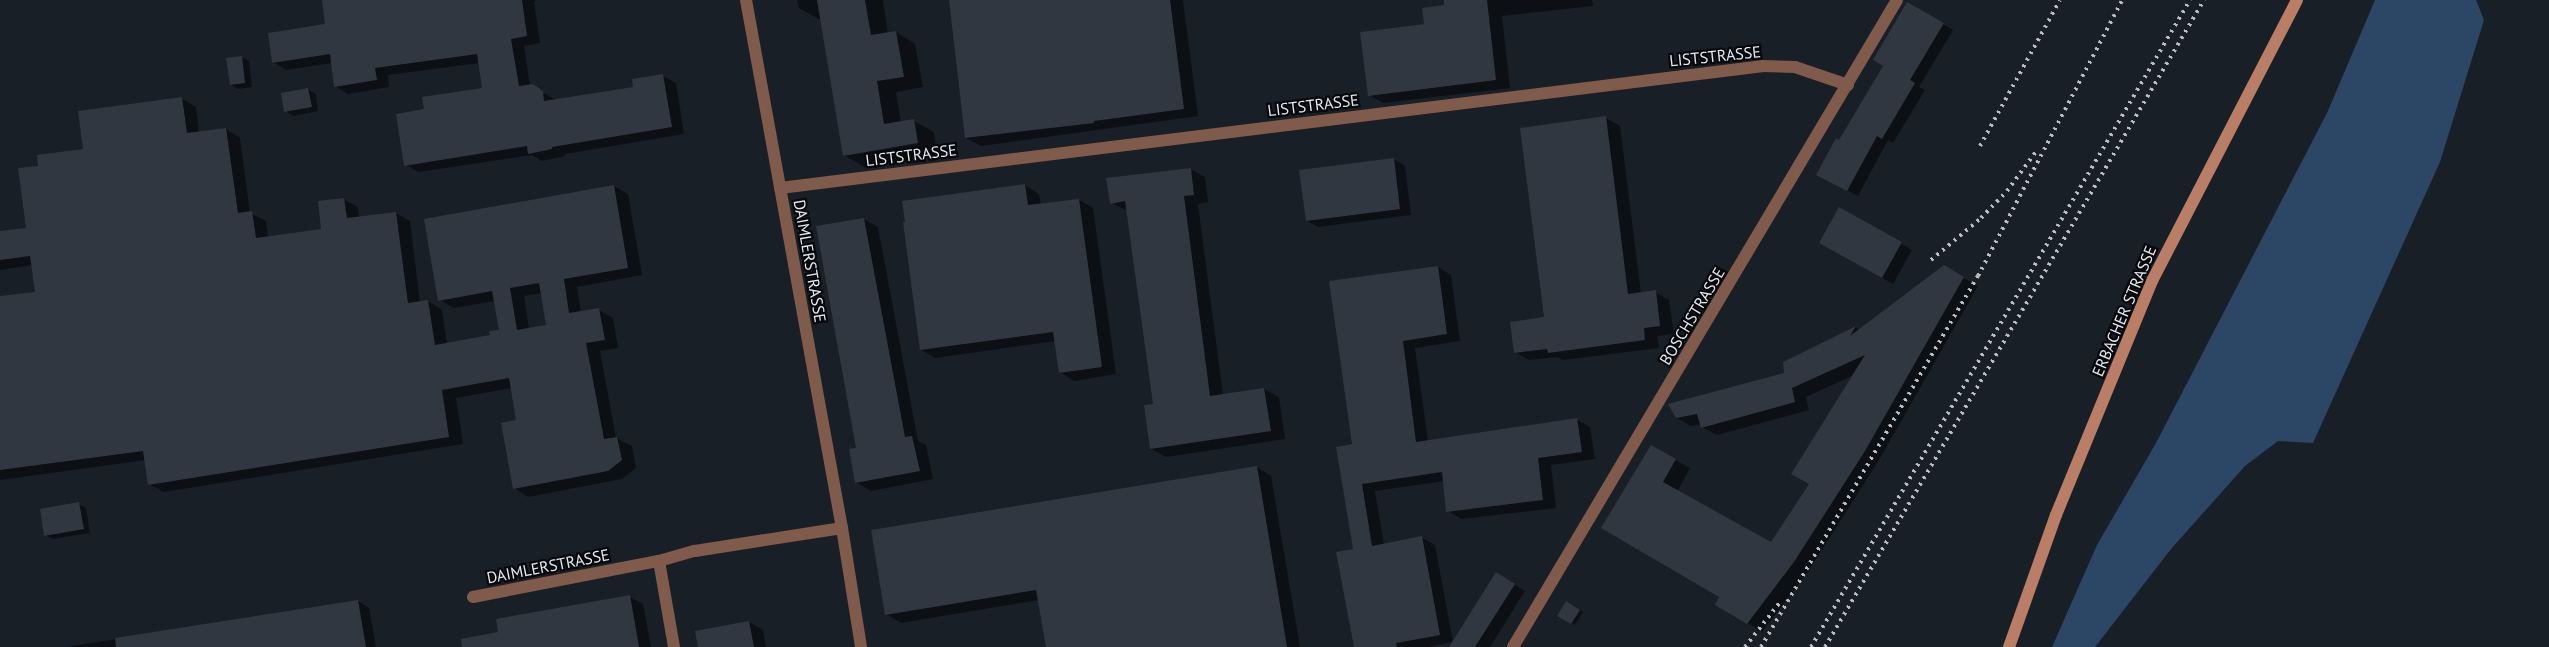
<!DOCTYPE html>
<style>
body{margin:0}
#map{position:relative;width:2549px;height:647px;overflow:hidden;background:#181f27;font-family:"PT Sans",sans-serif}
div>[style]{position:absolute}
.green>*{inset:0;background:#2c4765}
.shadow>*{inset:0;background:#0007}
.building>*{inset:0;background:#303740}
.street>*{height:12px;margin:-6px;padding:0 6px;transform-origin:6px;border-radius:6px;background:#805b4c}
.secondary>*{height:12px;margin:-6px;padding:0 6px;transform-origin:6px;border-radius:6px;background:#b97e65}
.rail>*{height:4px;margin-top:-2px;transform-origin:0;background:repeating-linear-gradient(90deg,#b9bec5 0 2.5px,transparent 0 7.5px)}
span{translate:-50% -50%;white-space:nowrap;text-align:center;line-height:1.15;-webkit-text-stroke:4.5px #06080c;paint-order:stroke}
.street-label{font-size:16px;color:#e4e9ef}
</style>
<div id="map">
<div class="green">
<i style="clip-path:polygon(2375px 0,2476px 0,2484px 20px,2440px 162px,2313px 443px,2278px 441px,2245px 466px,2171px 549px,2095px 647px,2052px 647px,2097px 545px,2156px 443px,2327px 113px)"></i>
</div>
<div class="shadow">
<i style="clip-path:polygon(323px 0,538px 0,534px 1px,540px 43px,524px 46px,530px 86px,556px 100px,634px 88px,663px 76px,676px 83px,684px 134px,565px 154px,565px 156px,542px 161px,532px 155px,419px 172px,406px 165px,425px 110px,484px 89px,480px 63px,388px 75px,389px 87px,348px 94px,335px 86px,332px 63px,286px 70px,273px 62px,327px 25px)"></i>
<i style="clip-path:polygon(797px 0,883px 0,888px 34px,896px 32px,915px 44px,923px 87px,896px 92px,901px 123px,914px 121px,934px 132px,937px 154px,864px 167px,844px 155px,822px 19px,818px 19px,799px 8px)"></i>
<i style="clip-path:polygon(950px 0,1183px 0,1198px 116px,981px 146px,966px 138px)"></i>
<i style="clip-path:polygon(1445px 0,1592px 0,1593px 6px,1502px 16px,1510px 88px,1384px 103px,1369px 95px,1425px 26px,1446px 6px)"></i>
<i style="clip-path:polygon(1908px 3px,1953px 30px,1919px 87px,1925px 90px,1893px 143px,1888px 140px,1858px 196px,1828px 180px,1840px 141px,1885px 66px)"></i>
<i style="clip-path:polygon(241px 57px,249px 61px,252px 87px,238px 89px,231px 85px)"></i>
<i style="clip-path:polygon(308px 90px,316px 94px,318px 111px,293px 116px,285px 111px)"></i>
<i style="clip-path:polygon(evenodd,181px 98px,196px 107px,199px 133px,226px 129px,240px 138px,250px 213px,266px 221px,268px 237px,323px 230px,343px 199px,358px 207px,359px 218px,396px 213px,410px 221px,420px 303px,428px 301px,442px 310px,447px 344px,491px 336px,501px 331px,495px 301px,454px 308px,440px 300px,614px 186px,628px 194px,642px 275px,577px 287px,581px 313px,599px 310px,613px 318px,618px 348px,600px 351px,616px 438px,632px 446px,636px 468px,622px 479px,528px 497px,514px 488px,517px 421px,512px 388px,456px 398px,463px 444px,164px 492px,149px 484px,146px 460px,0 480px,0 298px,37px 293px,33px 265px,0 270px,0 232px,28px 229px,39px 167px,84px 150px,181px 98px,542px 293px,548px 326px,529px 329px,524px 296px,542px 293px)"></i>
<i style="clip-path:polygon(1606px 118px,1620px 126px,1641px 294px,1655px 292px,1669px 300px,1674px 334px,1657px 336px,1659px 348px,1563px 360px,1557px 357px,1529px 360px,1515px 352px,1546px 318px)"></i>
<i style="clip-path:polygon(1394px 159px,1405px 166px,1411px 215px,1318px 227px,1307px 221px)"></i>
<i style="clip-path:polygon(1190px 169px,1205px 177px,1208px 202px,1198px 204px,1223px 395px,1264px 389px,1279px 397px,1285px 439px,1166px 457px,1151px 449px,1155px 405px,1128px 211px,1111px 203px)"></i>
<i style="clip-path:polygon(1025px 185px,1039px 194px,1041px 205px,1079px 200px,1093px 208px,1116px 374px,1074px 381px,1060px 372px,1056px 341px,935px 358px,921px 350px,904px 202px)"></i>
<i style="clip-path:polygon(1840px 209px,1912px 250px,1893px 284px,1821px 243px)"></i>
<i style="clip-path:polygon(864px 219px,878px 227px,918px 441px,926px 445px,933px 479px,871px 491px,856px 482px)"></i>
<i style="clip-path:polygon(1438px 267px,1451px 275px,1460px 341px,1415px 348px,1428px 441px,1577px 420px,1590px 427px,1595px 459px,1551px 465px,1556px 508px,1461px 519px,1448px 511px,1444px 481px,1375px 491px,1384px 545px,1422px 538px,1435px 545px,1453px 642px,1427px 647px,1355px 647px,1353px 445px)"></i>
<i style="clip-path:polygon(1944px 267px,1978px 286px,1879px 460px,1809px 570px,1762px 632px,1716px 604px,1721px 597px,1603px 527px,1651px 447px,1690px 468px,1677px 492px,1772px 544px,1811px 484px,1854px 375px,1806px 397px,1809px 410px,1717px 435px,1702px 427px,1701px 424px,1691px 426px,1677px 418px,1785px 374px,1784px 362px,1855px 327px,1860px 330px)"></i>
<i style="clip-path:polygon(1257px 467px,1271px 476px,1300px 647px,1047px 647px,1039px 600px,901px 623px,886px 614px)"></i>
<i style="clip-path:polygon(79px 504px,86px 508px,90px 533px,53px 539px,45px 535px)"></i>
<i style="clip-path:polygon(1507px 580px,1525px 591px,1490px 647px,1450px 647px)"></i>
<i style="clip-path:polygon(630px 597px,643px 604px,651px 647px,461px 647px,499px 633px)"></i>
<i style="clip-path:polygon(358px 601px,369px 608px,376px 647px,66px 647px)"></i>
<i style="clip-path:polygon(1567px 603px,1583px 612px,1575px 625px,1559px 616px)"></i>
<i style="clip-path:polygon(749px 622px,763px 630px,766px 647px,699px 647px)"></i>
</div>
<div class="building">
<i style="clip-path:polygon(322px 0,522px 0,527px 36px,511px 39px,519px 86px,533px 84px,543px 91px,544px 101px,633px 87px,632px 79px,663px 74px,672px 127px,552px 147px,552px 149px,528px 154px,527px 146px,404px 166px,396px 114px,424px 109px,422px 97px,482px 88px,477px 54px,375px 68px,377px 80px,334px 87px,330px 54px,272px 63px,268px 33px,325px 24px)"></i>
<i style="clip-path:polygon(817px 0,865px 0,871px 35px,896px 31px,904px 77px,877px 81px,884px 124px,914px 119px,918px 143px,843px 156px)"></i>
<i style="clip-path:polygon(949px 0,1170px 0,1184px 109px,1094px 121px,1094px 123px,965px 138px)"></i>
<i style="clip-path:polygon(1444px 0,1487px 0,1496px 80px,1368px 96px,1360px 32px,1424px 24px,1422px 8px,1444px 5px)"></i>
<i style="clip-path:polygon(1907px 2px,1944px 23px,1910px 80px,1915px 83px,1882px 139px,1877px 136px,1847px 191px,1816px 175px,1836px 138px,1839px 140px,1883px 66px,1873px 60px)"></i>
<i style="clip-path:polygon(242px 56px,245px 83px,230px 85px,226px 58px)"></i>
<i style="clip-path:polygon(308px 88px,312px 107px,284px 112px,281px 93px)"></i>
<i style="clip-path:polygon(evenodd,182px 97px,187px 133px,226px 128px,238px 213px,252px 211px,256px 238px,321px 229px,318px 201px,344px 198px,347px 218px,396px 212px,408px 303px,428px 300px,435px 345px,490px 335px,489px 331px,499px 330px,492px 291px,438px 301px,424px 219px,614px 185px,628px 268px,564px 279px,569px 313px,599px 308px,605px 340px,586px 343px,604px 439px,617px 437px,622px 460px,608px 471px,513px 489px,501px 423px,516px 420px,509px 378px,442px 390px,449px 437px,148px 485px,143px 451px,0 470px,0 296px,35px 292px,30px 256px,0 260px,0 231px,26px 228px,18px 168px,38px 166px,37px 155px,83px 149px,78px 111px,182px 97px,539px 283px,546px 325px,517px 330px,510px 288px,539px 283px)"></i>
<i style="clip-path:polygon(1606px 116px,1628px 294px,1656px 290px,1660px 326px,1644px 328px,1645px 340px,1548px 353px,1547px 349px,1514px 353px,1510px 322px,1544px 317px,1520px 128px)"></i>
<i style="clip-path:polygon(1394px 158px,1400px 209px,1306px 221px,1299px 170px)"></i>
<i style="clip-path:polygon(1191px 168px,1194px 195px,1184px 196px,1210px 396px,1264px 388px,1271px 431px,1150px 449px,1144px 405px,1153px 404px,1125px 201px,1110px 204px,1106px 178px)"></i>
<i style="clip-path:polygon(1025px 184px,1028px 205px,1079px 199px,1102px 367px,1059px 373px,1053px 332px,920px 350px,903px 222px,905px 222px,902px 201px)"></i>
<i style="clip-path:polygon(1839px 207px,1902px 242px,1882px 278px,1819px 243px)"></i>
<i style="clip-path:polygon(864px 218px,905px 437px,912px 436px,920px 471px,855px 483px,849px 449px,856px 448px,816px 226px)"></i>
<i style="clip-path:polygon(1944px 265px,1964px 277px,1865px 451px,1794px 562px,1747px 624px,1715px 605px,1719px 597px,1601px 528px,1651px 445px,1676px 459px,1663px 482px,1771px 542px,1809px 484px,1791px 474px,1865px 355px,1792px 388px,1795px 402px,1701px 428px,1697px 414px,1676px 418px,1668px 404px,1784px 373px,1783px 362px,1856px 326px,1850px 336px)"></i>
<i style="clip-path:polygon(1438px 266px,1447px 334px,1403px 341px,1416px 442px,1577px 418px,1582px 452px,1538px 458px,1543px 500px,1446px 512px,1442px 472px,1362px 484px,1372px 546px,1422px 536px,1440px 635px,1396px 643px,1397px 647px,1354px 647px,1336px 552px,1353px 549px,1336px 447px,1352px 444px,1329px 281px)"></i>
<i style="clip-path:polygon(1257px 466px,1287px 647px,1046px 647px,1036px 590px,885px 615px,871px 530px)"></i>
<i style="clip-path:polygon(79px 502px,84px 529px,44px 536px,40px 509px)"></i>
<i style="clip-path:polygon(1496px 572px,1515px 584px,1475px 647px,1449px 647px)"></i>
<i style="clip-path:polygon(630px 595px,639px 647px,462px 647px,461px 639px,498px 632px,496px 619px)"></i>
<i style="clip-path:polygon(358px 600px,366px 647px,116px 647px,115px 638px)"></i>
<i style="clip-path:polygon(1566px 601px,1580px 610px,1571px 624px,1557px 616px)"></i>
<i style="clip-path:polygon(749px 621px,754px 647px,698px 647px,695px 631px)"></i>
</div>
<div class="street">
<i style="left:746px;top:0;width:537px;rotate:79.7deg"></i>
<i style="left:842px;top:528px;width:121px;rotate:80.9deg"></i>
<i style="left:780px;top:188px;width:991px;rotate:-7.07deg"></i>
<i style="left:1763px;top:66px;width:32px;rotate:2deg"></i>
<i style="left:1795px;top:67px;width:56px;rotate:18.8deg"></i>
<i style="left:659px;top:561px;width:87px;rotate:80.1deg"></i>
<i style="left:473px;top:597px;width:189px;rotate:-11deg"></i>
<i style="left:659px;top:561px;width:37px;rotate:-16deg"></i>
<i style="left:695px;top:551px;width:149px;rotate:-8.9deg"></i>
<i style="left:1513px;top:647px;width:752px;rotate:-59.31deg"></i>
</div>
<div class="secondary">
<i style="left:2009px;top:647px;width:140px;rotate:-70.4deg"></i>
<i style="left:2056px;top:515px;width:253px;rotate:-67.7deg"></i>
<i style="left:2152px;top:281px;width:316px;rotate:-62.7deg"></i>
</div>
<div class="rail">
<i style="left:1980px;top:146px;width:166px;rotate:-61.3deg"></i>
<i style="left:1931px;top:260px;width:65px;rotate:-40deg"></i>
<i style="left:1981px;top:218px;width:37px;rotate:-46deg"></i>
<i style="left:2007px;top:191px;width:52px;rotate:-53.6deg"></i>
<i style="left:1745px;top:647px;width:58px;rotate:-52deg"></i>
<i style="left:1761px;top:647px;width:430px;rotate:-59.7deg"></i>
<i style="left:1978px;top:276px;width:311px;rotate:-62.4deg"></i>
<i style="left:1811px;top:647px;width:750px;rotate:-59.64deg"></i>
<i style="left:1825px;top:647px;width:750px;rotate:-59.64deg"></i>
</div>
<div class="street-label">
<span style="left:1715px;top:56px;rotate:-6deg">LISTSTRASSE</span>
<span style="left:1313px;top:105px;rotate:-7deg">LISTSTRASSE</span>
<span style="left:911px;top:155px;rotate:-7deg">LISTSTRASSE</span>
<span style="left:810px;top:261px;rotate:80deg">DAIMLERSTRASSE</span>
<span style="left:2124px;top:311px;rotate:-67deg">ERBACHER STRASSE</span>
<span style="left:1692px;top:316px;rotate:-59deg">BOSCHSTRASSE</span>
<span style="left:548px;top:566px;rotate:-11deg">DAIMLERSTRASSE</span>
</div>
</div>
